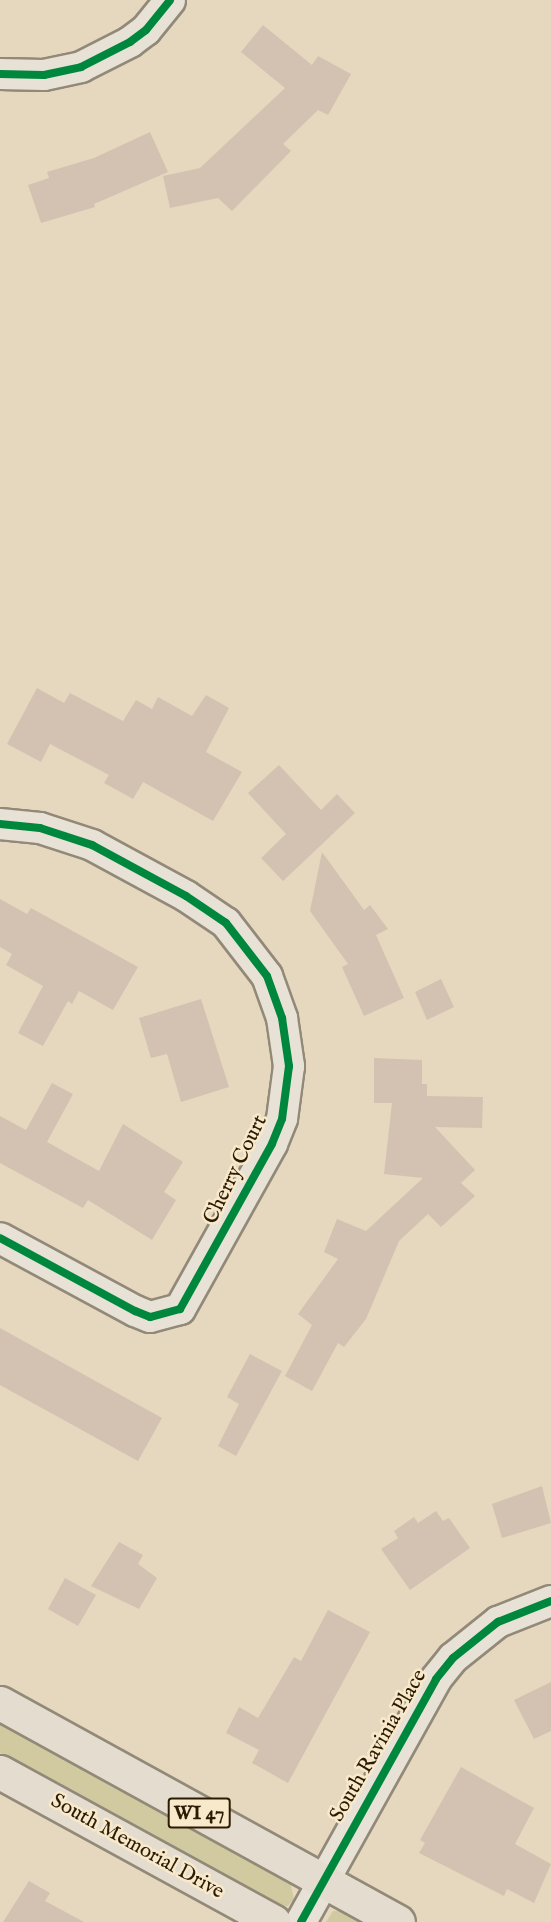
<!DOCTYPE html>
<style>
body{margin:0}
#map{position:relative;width:551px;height:1922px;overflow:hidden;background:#e5d8be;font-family:"IM FELL English",serif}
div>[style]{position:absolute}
.green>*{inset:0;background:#d1caa0}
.building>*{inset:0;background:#d3c2b1}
.roads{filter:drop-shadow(2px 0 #928978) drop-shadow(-2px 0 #928978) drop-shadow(0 2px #928978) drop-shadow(0 -2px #928978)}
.minor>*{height:30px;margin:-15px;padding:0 15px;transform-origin:15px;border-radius:15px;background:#e8e2d6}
.primary>*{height:33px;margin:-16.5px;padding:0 16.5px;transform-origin:16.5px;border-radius:16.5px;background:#e4ddcf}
.cycleway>*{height:8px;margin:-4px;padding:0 4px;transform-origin:4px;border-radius:4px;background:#00873e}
span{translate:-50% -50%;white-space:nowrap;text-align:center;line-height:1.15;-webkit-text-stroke:5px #f8e9cb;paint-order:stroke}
.shield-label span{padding:2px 4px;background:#f8e9cb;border:2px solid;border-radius:4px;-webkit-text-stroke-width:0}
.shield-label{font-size:20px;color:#2c1b04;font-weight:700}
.street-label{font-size:21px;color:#2c1b04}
</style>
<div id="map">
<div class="green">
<i style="clip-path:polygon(0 1724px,283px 1876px,290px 1882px,294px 1899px,288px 1906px,280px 1907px,0 1753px)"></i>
<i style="clip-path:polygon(333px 1911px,342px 1911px,363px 1922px,326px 1922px)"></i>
</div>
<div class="building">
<i style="clip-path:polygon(263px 25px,312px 65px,318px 56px,351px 74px,328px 115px,318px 110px,283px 144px,291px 151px,232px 211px,218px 198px,170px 208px,163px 176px,200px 168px,285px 88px,241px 52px)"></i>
<i style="clip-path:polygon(150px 132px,168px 172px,94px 204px,95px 207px,41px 223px,28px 185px,49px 178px,47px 172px,94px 158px)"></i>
<i style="clip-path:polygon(37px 688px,64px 703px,70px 693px,123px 721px,136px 700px,152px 709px,158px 697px,192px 716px,206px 695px,229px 708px,206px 752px,242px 772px,213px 821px,143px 782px,133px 799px,104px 783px,109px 775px,50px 744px,41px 762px,7px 744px)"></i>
<i style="clip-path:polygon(279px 765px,321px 810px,337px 794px,355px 813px,283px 881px,261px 858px,286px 834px,248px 793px)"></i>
<i style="clip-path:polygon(322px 852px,364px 910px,370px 905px,388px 929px,376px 935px,404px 998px,364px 1016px,342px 967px,348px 964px,310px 911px)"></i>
<i style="clip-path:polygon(0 899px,27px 914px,31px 908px,138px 967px,113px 1010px,79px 991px,72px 1004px,68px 1001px,43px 1046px,18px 1033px,43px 986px,6px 965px,12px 954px,0 947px)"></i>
<i style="clip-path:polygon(441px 979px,454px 1007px,427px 1020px,415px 992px)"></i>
<i style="clip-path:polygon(201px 999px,229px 1087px,181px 1102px,167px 1054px,151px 1058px,139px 1018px)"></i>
<i style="clip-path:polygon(374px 1058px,422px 1060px,422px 1084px,427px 1084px,427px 1096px,483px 1097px,482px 1128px,435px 1127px,475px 1170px,461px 1183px,475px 1196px,441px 1227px,428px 1214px,399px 1241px,366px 1319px,344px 1347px,338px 1343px,312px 1391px,285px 1376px,312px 1325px,298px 1314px,338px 1259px,324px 1252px,337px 1219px,366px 1231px,423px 1178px,384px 1174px,392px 1103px,374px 1103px)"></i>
<i style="clip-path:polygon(52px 1083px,73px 1094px,47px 1142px,99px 1171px,123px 1124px,183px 1162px,164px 1192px,176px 1200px,152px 1240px,88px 1200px,83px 1208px,0 1163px,0 1116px,26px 1130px)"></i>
<i style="clip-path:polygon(0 1328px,162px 1418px,138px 1461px,0 1385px)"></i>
<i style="clip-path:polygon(250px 1354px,282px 1371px,236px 1456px,218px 1446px,239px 1404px,227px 1397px)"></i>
<i style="clip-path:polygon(542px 1486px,551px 1523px,502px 1538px,492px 1504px)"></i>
<i style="clip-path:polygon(436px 1511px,443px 1521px,449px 1518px,470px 1548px,410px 1590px,381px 1549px,398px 1538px,394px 1531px,414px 1517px,418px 1523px)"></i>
<i style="clip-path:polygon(119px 1542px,143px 1555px,138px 1564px,157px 1578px,139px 1609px,91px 1586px)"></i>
<i style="clip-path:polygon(65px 1578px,96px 1595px,78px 1626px,48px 1609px)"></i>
<i style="clip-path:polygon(328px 1610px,370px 1632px,288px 1783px,252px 1763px,259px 1750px,226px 1733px,239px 1707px,258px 1718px,294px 1657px,301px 1661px)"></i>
<i style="clip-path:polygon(551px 1682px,551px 1731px,534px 1739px,514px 1700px)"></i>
<i style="clip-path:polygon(461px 1767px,534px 1808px,515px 1844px,551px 1864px,534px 1903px,507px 1889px,504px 1896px,419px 1853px,425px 1843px,420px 1840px)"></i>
<i style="clip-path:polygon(29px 1881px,50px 1893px,45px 1901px,84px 1922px,3px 1922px)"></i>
</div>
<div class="roads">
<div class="minor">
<i style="left:0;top:74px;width:44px;rotate:1.3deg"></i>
<i style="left:44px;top:75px;width:38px;rotate:-12deg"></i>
<i style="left:81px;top:67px;width:55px;rotate:-27deg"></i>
<i style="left:130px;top:42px;width:20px;rotate:-37deg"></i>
<i style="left:146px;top:30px;width:38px;rotate:-51deg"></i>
<i style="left:0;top:824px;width:40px;rotate:5.7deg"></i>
<i style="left:40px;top:828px;width:55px;rotate:18.1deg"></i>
<i style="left:92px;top:845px;width:107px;rotate:28.5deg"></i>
<i style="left:186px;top:896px;width:48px;rotate:34deg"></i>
<i style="left:226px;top:923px;width:67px;rotate:52.3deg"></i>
<i style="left:267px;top:976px;width:45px;rotate:70.3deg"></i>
<i style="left:282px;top:1018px;width:49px;rotate:81.7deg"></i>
<i style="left:289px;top:1066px;width:53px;rotate:97.5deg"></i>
<i style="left:282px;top:1119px;width:27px;rotate:112deg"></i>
<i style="left:272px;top:1144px;width:189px;rotate:119.1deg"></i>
<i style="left:180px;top:1309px;width:31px;rotate:165deg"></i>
<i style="left:150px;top:1317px;width:16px;rotate:-158deg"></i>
<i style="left:135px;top:1311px;width:153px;rotate:-151.6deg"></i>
<i style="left:301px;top:1922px;width:278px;rotate:-60.9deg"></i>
<i style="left:436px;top:1679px;width:27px;rotate:-51deg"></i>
<i style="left:453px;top:1658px;width:58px;rotate:-38.7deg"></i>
<i style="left:498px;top:1622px;width:57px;rotate:-21.6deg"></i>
</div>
<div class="primary">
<i style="left:0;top:1703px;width:454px;rotate:28.8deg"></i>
<i style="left:0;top:1772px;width:312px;rotate:28.7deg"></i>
</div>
</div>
<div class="cycleway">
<i style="left:0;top:74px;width:44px;rotate:1.3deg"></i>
<i style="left:44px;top:75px;width:38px;rotate:-12deg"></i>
<i style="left:81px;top:67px;width:55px;rotate:-27deg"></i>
<i style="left:130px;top:42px;width:20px;rotate:-37deg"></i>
<i style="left:146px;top:30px;width:38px;rotate:-51deg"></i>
<i style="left:0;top:824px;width:40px;rotate:5.7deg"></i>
<i style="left:40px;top:828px;width:55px;rotate:18.1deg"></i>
<i style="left:92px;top:845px;width:107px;rotate:28.5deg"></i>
<i style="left:186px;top:896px;width:48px;rotate:34deg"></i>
<i style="left:226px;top:923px;width:67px;rotate:52.3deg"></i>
<i style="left:267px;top:976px;width:45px;rotate:70.3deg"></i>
<i style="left:282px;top:1018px;width:49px;rotate:81.7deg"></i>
<i style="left:289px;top:1066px;width:53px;rotate:97.5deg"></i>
<i style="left:282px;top:1119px;width:27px;rotate:112deg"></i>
<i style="left:272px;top:1144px;width:189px;rotate:119.1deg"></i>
<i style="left:180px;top:1309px;width:31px;rotate:165deg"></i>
<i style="left:150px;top:1317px;width:16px;rotate:-158deg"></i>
<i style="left:135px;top:1311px;width:153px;rotate:-151.6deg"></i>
<i style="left:301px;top:1922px;width:278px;rotate:-60.9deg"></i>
<i style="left:436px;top:1679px;width:27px;rotate:-51deg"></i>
<i style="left:453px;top:1658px;width:58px;rotate:-38.7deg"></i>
<i style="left:498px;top:1622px;width:57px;rotate:-21.6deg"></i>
</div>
<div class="shield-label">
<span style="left:199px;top:1813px">WI 47</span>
</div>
<div class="street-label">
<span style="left:236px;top:1170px;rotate:-64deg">Cherry Court</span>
<span style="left:379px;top:1746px;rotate:-60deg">South Ravinia Place</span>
<span style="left:137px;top:1847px;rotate:29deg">South Memorial Drive</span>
</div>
</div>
